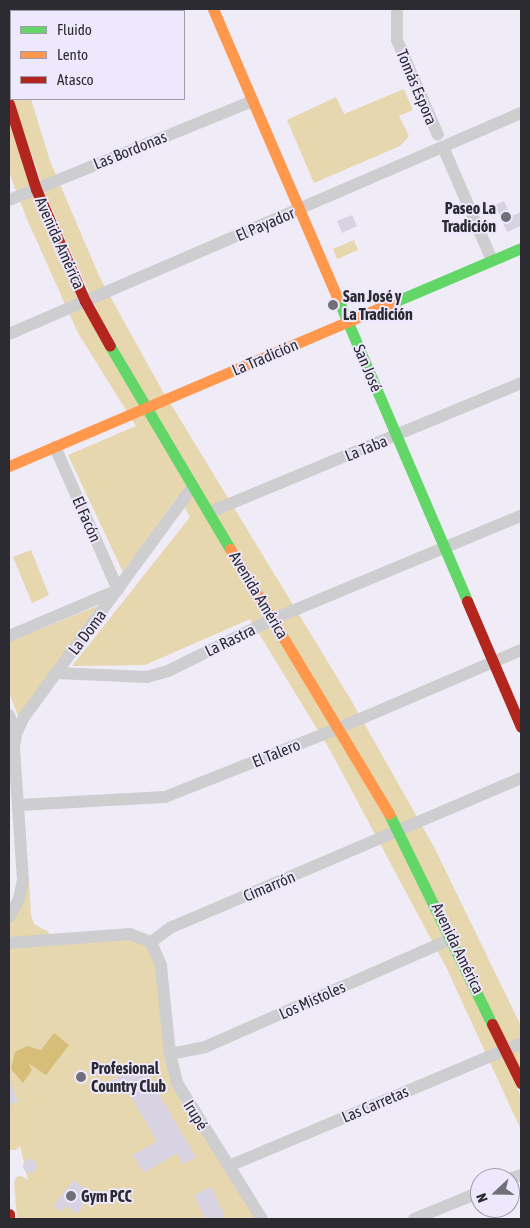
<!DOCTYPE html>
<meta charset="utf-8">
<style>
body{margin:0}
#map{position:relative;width:530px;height:1228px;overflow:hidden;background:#efecf7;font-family:"Asap Condensed",sans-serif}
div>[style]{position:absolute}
.green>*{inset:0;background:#e7d7ae}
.water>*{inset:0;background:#d6be78}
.building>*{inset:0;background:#d7d3e2}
.round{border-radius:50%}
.street>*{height:12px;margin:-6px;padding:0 6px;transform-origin:6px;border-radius:6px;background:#cecdcf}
.fast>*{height:11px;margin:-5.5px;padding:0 5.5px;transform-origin:5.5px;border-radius:5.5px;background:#63d668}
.slow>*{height:11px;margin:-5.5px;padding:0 5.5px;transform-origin:5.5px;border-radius:5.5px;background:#ff974d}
.jam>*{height:11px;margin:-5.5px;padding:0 5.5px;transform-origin:5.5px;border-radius:5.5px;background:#b3261e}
.dots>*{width:14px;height:14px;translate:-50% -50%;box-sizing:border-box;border:2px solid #ede8fc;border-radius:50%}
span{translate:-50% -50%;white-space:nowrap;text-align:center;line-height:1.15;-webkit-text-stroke:4px #ede8fc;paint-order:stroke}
.street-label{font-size:16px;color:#2d2b32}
.poi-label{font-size:16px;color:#2d2b32;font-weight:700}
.right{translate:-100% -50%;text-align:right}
.left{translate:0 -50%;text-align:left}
.frame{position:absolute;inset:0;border:10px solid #2d2b32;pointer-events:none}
.legend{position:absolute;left:10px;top:10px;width:175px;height:90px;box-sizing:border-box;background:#ede8fc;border:1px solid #a09cab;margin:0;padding:6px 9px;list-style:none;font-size:15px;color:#2d2b32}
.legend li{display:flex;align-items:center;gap:10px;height:25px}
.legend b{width:25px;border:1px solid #a09cab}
.north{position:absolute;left:470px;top:1168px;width:50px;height:50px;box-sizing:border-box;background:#ede8fc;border:1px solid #a09cab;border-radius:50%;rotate:249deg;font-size:14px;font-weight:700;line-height:20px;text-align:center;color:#2d2b32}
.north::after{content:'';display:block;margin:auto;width:18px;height:22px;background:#716f77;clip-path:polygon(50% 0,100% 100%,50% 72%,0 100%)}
</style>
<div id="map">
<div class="green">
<i style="clip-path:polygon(404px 89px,413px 110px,399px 116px,409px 136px,400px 146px,314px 183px,287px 120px,336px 97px,344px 114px)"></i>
<i style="clip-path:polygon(13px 99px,31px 99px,50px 161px,100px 278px,158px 383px,351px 700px,434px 847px,521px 1026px,521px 1069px,98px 312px,46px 196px)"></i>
<i style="clip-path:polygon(9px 121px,57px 257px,366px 783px,493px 1031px,521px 1097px,521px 1130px,447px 969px,330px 750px,250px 619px,145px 665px,72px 666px,190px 517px,178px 496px,123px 572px,68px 455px,136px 426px,78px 333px,26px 217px,9px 172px)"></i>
<i style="clip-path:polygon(354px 240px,358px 250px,337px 259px,333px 249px)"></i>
<i style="clip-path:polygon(31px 550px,49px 595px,32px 603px,13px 557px)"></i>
<i style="clip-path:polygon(100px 605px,18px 716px,9px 693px,9px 642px)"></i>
<i style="clip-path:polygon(29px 880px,31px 915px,34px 924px,49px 932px,48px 936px,9px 938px,9px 923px)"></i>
<i style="clip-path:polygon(126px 939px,147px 945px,155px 956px,165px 1060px,256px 1219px,17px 1219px,14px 1183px,16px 1177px,22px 1176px,28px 1180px,20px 1146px,16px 1150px,9px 1150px,9px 948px)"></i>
</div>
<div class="water">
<i style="clip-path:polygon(54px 1033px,69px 1045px,46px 1075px,28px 1063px,32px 1070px,23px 1083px,11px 1069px,15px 1052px,27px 1046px,41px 1050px)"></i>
</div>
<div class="building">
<i style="clip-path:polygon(504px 201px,511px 216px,521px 212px,521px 226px,507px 232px,495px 205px)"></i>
<i style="clip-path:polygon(352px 215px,357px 226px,342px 233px,337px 221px)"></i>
<i style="clip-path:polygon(141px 1064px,196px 1157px,183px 1164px,177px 1153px,144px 1173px,133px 1155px,157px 1141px,125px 1087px,113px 1094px,107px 1083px)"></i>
<i style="clip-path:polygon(9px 1079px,18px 1101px,9px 1105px)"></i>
<i class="round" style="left:23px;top:1159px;width:14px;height:14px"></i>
<i style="clip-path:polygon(74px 1180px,88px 1191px,86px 1195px,89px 1198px,77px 1214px,66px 1206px,61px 1212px,53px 1206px)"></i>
<i style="clip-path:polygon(211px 1187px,225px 1216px,218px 1219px,205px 1219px,194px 1195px)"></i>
</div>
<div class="street">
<i style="left:397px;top:9px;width:31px;rotate:90deg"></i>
<i style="left:397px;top:40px;width:103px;rotate:66.7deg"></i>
<i style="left:138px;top:11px;width:6px;rotate:-18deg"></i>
<i style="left:9px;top:67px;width:2px;rotate:-27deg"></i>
<i style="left:443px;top:147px;width:123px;rotate:66.6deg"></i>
<i style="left:9px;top:200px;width:263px;rotate:-22.1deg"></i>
<i style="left:9px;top:334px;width:558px;rotate:-23.35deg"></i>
<i style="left:55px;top:447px;width:156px;rotate:66.2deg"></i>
<i style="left:210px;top:512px;width:337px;rotate:-22.5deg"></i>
<i style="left:9px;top:636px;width:118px;rotate:-22.9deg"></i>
<i style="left:56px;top:673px;width:91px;rotate:2.5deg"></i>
<i style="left:147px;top:677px;width:22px;rotate:-16deg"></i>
<i style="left:168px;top:671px;width:117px;rotate:-26.3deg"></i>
<i style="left:273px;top:619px;width:269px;rotate:-22.6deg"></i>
<i style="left:9px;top:715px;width:20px;rotate:70deg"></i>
<i style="left:16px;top:734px;width:14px;rotate:98deg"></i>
<i style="left:14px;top:748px;width:132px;rotate:86.1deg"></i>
<i style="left:23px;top:880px;width:19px;rotate:102deg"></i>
<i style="left:19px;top:899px;width:21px;rotate:119deg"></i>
<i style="left:16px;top:734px;width:19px;rotate:-65deg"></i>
<i style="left:24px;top:717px;width:286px;rotate:-53.8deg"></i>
<i style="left:19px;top:805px;width:146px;rotate:-3.1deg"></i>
<i style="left:165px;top:797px;width:187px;rotate:-21.6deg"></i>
<i style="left:339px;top:728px;width:198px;rotate:-23.2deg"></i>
<i style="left:151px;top:942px;width:26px;rotate:-36deg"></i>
<i style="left:172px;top:927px;width:379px;rotate:-23.1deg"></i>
<i style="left:151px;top:942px;width:26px;rotate:67deg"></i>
<i style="left:161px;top:966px;width:88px;rotate:84.2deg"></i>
<i style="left:170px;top:1054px;width:30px;rotate:76deg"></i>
<i style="left:177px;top:1083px;width:160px;rotate:58deg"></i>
<i style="left:9px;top:943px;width:121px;rotate:-4.3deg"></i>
<i style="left:130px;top:934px;width:22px;rotate:21deg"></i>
<i style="left:170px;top:1054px;width:36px;rotate:-11deg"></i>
<i style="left:205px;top:1047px;width:271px;rotate:-23.7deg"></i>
<i style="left:229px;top:1166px;width:317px;rotate:-22.8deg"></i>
<i style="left:510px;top:1179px;width:12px;rotate:-20deg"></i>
<i style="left:414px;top:1219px;width:71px;rotate:-22.2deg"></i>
</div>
<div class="fast">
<i style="left:337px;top:297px;width:331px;rotate:66.8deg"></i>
<i style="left:394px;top:302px;width:138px;rotate:-23deg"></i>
<i style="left:110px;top:346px;width:236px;rotate:59.4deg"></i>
<i style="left:389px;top:814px;width:234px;rotate:63.9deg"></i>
</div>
<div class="slow">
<i style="left:213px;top:9px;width:314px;rotate:66.7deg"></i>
<i style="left:9px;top:466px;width:418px;rotate:-23.1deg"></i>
<i style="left:230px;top:549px;width:309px;rotate:59deg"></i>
</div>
<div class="jam">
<i style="left:9px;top:104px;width:89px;rotate:72.4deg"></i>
<i style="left:36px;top:189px;width:122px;rotate:66.4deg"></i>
<i style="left:85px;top:301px;width:51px;rotate:60.9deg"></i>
<i style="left:467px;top:601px;width:137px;rotate:66.8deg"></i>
<i style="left:492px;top:1024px;width:66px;rotate:63.8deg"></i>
<i style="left:9px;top:1214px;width:5px;rotate:90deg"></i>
</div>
<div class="dots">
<i style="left:506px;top:217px;background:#716f77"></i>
<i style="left:333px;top:305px;background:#716f77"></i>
<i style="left:81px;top:1077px;background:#716f77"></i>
<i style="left:71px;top:1196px;background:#716f77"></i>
</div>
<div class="street-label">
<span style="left:417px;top:87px;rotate:67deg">Tomás Espora</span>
<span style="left:130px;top:150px;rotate:-22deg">Las Bordonas</span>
<span style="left:265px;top:224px;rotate:-23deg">El Payador</span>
<span style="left:60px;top:243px;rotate:66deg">Avenida América</span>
<span style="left:265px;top:357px;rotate:-23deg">La Tradición</span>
<span style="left:368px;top:368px;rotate:67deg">San José</span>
<span style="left:366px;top:448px;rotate:-22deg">La Taba</span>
<span style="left:87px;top:519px;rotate:66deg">El Facón</span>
<span style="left:259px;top:595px;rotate:59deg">Avenida América</span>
<span style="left:87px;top:632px;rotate:-53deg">La Doma</span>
<span style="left:230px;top:640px;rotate:-26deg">La Rastra</span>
<span style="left:276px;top:753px;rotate:-22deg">El Talero</span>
<span style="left:269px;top:886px;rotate:-23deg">Cimarrón</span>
<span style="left:458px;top:948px;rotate:64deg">Avenida América</span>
<span style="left:312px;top:1000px;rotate:-24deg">Los Mistoles</span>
<span style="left:375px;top:1104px;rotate:-23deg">Las Carretas</span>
<span style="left:196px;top:1115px;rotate:58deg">Irupé</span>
</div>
<div class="poi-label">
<span class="right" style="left:496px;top:217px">Paseo La<br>Tradición</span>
<span class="left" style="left:343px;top:305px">San José y<br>La Tradición</span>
<span class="left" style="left:91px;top:1077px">Profesional<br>Country Club</span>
<span class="left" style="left:81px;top:1196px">Gym PCC</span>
</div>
<div class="frame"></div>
<ul class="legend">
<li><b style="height:6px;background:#63d668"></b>Fluido</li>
<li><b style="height:6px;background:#ff974d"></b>Lento</li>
<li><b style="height:6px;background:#b3261e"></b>Atasco</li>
</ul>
<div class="north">N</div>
</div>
